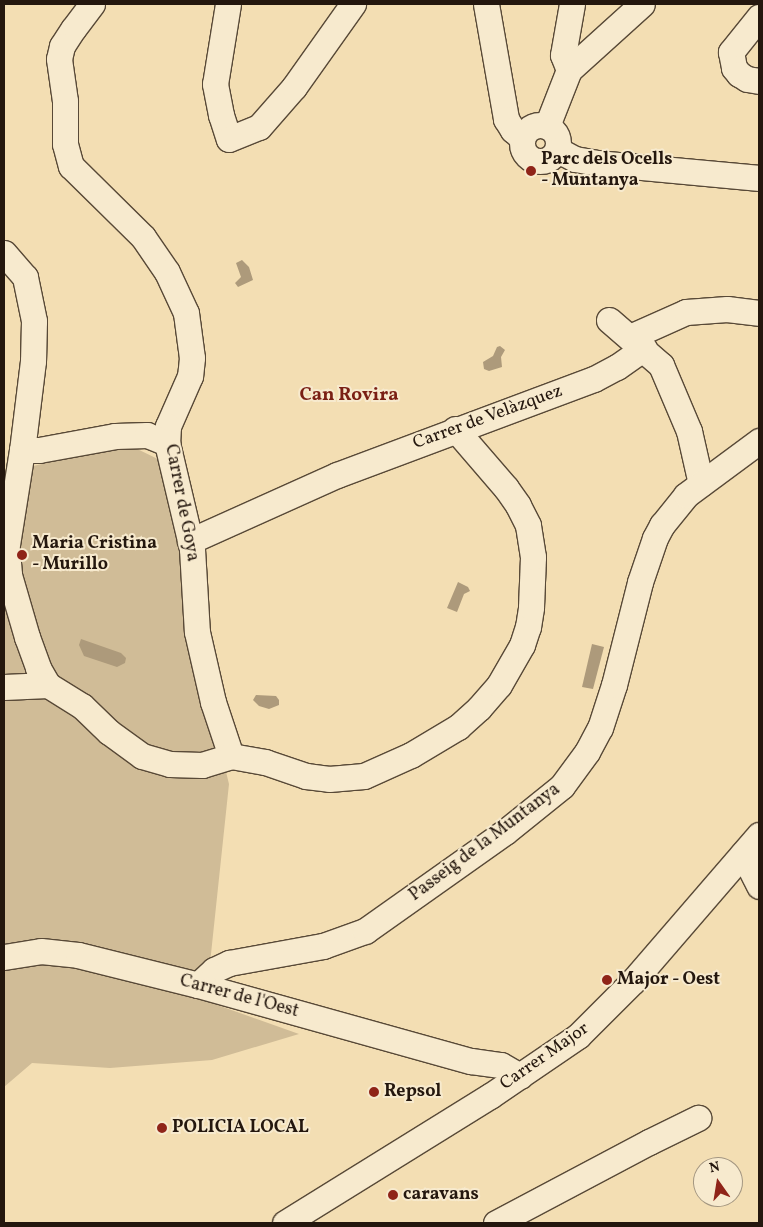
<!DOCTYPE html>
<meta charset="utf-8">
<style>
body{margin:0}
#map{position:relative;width:763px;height:1227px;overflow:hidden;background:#f3deb3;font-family:Vollkorn,serif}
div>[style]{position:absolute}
.green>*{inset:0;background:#d0bc97}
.water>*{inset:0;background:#ad9a7b}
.roads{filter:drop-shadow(1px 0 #584937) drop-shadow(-1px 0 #584937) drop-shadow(0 1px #584937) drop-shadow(0 -1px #584937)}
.minor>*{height:25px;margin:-12.5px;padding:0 12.5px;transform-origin:12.5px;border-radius:12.5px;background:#f7eace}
.minor>.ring{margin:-12.5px;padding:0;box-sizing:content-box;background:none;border:25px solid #f7eace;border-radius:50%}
.dots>*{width:14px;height:14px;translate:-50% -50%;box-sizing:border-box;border:2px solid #f7eace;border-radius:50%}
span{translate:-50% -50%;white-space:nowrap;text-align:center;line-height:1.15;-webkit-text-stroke:4px #f7eace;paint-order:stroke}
.poi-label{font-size:18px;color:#24170e;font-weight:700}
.left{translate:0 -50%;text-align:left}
.street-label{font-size:18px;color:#24170e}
.neighbourhood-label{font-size:19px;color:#7a1f14;font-weight:700}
.frame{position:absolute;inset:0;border:5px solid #24170e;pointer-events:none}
.north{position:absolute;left:693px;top:1157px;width:50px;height:50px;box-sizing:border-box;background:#f7eace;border:1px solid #a39681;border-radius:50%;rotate:347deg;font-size:14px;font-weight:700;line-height:20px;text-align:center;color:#24170e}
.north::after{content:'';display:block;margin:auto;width:18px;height:22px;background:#8f2418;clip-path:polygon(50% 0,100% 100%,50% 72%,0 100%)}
</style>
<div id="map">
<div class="green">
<i style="clip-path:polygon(129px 445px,166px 463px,190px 539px,190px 626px,229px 784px,206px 1001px,299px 1034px,212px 1060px,110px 1068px,32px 1063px,4px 1087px,4px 608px,33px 466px)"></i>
</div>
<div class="water">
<i style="clip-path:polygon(242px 260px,249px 267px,253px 280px,238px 287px,235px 283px,241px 277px,236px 263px)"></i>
<i style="clip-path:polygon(500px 346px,505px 350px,501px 357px,502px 367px,489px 371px,484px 369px,483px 362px,493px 356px,497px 347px)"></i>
<i style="clip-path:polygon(458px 582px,468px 587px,470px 591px,464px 594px,457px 612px,447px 608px)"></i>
<i style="clip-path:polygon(81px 639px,121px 653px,126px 658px,125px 663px,117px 667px,84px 656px,79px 645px)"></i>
<i style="clip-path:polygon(592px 644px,604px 647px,593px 689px,582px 687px)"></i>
<i style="clip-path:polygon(256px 695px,276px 696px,279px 700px,279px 705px,269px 709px,259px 706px,253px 700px)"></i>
</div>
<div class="roads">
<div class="minor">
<i style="left:92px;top:4px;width:31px;rotate:127deg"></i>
<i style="left:73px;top:29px;width:20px;rotate:123deg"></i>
<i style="left:62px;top:46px;width:13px;rotate:103deg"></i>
<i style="left:59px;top:59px;width:42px;rotate:81.9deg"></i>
<i style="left:65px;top:101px;width:43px;rotate:90deg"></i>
<i style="left:65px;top:144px;width:23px;rotate:75deg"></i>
<i style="left:71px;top:166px;width:101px;rotate:44.6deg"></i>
<i style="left:143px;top:237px;width:42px;rotate:55.6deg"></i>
<i style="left:167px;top:272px;width:45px;rotate:65.1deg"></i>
<i style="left:186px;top:313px;width:45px;rotate:82.4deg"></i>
<i style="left:192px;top:358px;width:18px;rotate:96deg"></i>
<i style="left:190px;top:376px;width:55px;rotate:113.7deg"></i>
<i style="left:168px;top:426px;width:17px;rotate:93deg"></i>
<i style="left:167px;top:443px;width:109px;rotate:76.7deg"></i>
<i style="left:192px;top:549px;width:83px;rotate:86.6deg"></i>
<i style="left:197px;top:632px;width:72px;rotate:77.1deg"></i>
<i style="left:213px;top:702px;width:57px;rotate:71.6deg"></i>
<i style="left:228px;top:4px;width:81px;rotate:99.2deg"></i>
<i style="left:215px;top:84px;width:32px;rotate:79deg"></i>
<i style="left:221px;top:115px;width:25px;rotate:72deg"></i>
<i style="left:229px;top:139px;width:32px;rotate:-22deg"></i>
<i style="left:259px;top:127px;width:53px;rotate:-48.8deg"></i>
<i style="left:294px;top:87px;width:102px;rotate:-54.6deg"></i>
<i style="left:486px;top:4px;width:117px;rotate:80.1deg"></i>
<i style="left:506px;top:119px;width:13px;rotate:58deg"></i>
<i style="left:513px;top:130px;width:12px;rotate:42deg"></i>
<i style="left:759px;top:17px;width:45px;rotate:128.7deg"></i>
<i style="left:731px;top:52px;width:16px;rotate:79deg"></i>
<i style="left:734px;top:68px;width:8px;rotate:50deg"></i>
<i style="left:739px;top:74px;width:9px;rotate:32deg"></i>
<i style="left:747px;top:79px;width:12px;rotate:9deg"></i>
<i style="left:569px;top:70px;width:16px;rotate:-112deg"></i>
<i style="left:563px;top:55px;width:52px;rotate:-80deg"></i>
<i class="ring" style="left:522px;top:125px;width:11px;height:11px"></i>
<i style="left:547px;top:126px;width:60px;rotate:-68.6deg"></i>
<i style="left:569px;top:70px;width:98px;rotate:-42.1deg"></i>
<i style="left:558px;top:150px;width:19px;rotate:28deg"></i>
<i style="left:575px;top:159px;width:23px;rotate:10deg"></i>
<i style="left:598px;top:163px;width:162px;rotate:5.3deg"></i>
<i style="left:4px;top:253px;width:32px;rotate:49deg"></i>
<i style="left:25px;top:277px;width:45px;rotate:78.4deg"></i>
<i style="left:34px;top:321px;width:40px;rotate:91.4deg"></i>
<i style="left:33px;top:361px;width:90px;rotate:97deg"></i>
<i style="left:22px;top:450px;width:115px;rotate:99deg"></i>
<i style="left:609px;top:320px;width:69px;rotate:40.9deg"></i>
<i style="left:661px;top:365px;width:72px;rotate:67deg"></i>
<i style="left:689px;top:431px;width:54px;rotate:77.2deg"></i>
<i style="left:630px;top:337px;width:61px;rotate:-24.1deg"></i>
<i style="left:686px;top:312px;width:41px;rotate:-4.2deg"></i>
<i style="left:727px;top:309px;width:32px;rotate:7deg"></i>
<i style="left:22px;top:450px;width:17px"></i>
<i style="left:39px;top:450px;width:77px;rotate:-10.4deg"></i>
<i style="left:115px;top:436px;width:32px;rotate:-2deg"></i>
<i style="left:147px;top:435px;width:22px;rotate:22deg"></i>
<i style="left:190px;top:541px;width:161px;rotate:-24.2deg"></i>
<i style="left:337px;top:475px;width:274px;rotate:-20.5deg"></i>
<i style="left:594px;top:379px;width:26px;rotate:-28deg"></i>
<i style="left:617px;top:367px;width:33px;rotate:-35deg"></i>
<i style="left:7px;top:551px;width:24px;rotate:85deg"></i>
<i style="left:9px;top:575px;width:65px;rotate:73.8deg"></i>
<i style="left:27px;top:637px;width:33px;rotate:70deg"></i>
<i style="left:38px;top:668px;width:20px;rotate:60deg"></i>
<i style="left:4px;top:687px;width:44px;rotate:-2.6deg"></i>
<i style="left:48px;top:685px;width:40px;rotate:32deg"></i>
<i style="left:82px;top:706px;width:37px;rotate:44deg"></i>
<i style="left:109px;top:732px;width:41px;rotate:36deg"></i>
<i style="left:142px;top:756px;width:29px;rotate:16deg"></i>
<i style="left:170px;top:764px;width:32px;rotate:2deg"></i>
<i style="left:202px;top:765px;width:30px;rotate:-17deg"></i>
<i style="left:231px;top:756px;width:35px;rotate:10deg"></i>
<i style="left:265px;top:762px;width:43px;rotate:18.9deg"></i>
<i style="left:306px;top:776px;width:23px;rotate:7deg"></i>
<i style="left:329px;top:779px;width:35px;rotate:-5deg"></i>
<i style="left:364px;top:776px;width:51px;rotate:-24.1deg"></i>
<i style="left:411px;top:755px;width:55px;rotate:-30.8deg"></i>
<i style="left:458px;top:727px;width:28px;rotate:-42deg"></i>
<i style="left:479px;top:708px;width:30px;rotate:-49deg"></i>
<i style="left:499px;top:685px;width:46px;rotate:-60.1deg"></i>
<i style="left:522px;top:645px;width:19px;rotate:-72deg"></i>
<i style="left:528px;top:627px;width:20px;rotate:-81deg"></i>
<i style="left:531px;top:607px;width:50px;rotate:-87.7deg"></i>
<i style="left:533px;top:557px;width:32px;rotate:-99deg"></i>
<i style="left:528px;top:525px;width:22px;rotate:-117deg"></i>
<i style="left:518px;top:505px;width:21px;rotate:-125deg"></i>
<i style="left:506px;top:488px;width:78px;rotate:-130.8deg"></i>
<i style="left:743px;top:854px;width:36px;rotate:63deg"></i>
<i style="left:4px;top:957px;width:37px;rotate:-9deg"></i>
<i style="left:41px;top:951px;width:37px;rotate:6deg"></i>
<i style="left:78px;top:955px;width:124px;rotate:14deg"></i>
<i style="left:198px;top:985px;width:283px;rotate:15.6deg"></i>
<i style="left:471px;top:1061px;width:30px;rotate:8deg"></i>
<i style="left:501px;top:1065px;width:22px;rotate:30deg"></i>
<i style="left:198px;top:985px;width:22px;rotate:-43deg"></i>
<i style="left:214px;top:970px;width:17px;rotate:-25deg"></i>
<i style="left:229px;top:963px;width:96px;rotate:-10.3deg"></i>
<i style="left:323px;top:946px;width:45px;rotate:-19.7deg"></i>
<i style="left:365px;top:931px;width:171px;rotate:-35.3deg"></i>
<i style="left:505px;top:832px;width:73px;rotate:-38.9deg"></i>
<i style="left:562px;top:786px;width:42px;rotate:-53.7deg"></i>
<i style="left:587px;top:752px;width:27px;rotate:-62deg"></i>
<i style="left:600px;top:728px;width:45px;rotate:-72deg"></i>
<i style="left:614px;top:685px;width:106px;rotate:-75.8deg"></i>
<i style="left:640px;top:582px;width:46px;rotate:-71.2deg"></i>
<i style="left:655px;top:538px;width:15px;rotate:-62deg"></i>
<i style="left:662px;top:525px;width:38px;rotate:-51deg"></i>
<i style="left:686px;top:495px;width:91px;rotate:-36.5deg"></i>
<i style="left:285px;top:1223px;width:241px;rotate:-31.8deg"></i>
<i style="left:490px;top:1096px;width:107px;rotate:-34.3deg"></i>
<i style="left:578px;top:1036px;width:78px;rotate:-45deg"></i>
<i style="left:633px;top:981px;width:193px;rotate:-49.2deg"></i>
<i style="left:496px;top:1223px;width:173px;rotate:-27.9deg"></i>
<i style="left:649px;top:1142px;width:55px;rotate:-26.1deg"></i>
</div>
</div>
<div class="dots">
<i style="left:531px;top:171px;background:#8f2418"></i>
<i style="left:22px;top:555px;background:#8f2418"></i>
<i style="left:607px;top:980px;background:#8f2418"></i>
<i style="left:374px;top:1092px;background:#8f2418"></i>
<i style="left:162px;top:1128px;background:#8f2418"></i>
<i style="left:393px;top:1195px;background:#8f2418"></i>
</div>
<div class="poi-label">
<span class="left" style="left:541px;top:171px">Parc dels Ocells<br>- Muntanya</span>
<span class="left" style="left:32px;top:555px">Maria Cristina<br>- Murillo</span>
<span class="left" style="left:617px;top:980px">Major - Oest</span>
<span class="left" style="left:384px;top:1092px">Repsol</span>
<span class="left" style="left:172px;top:1128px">POLICIA LOCAL</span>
<span class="left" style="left:403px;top:1195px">caravans</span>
</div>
<div class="street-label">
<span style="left:488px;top:418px;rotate:-20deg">Carrer de Velàzquez</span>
<span style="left:181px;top:503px;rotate:79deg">Carrer de Goya</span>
<span style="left:485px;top:843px;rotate:-37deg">Passeig de la Muntanya</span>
<span style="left:239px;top:997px;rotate:15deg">Carrer de l'Oest</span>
<span style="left:545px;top:1057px;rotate:-35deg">Carrer Major</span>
</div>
<div class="neighbourhood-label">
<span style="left:349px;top:396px">Can Rovira</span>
</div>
<div class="frame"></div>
<div class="north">N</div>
</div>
